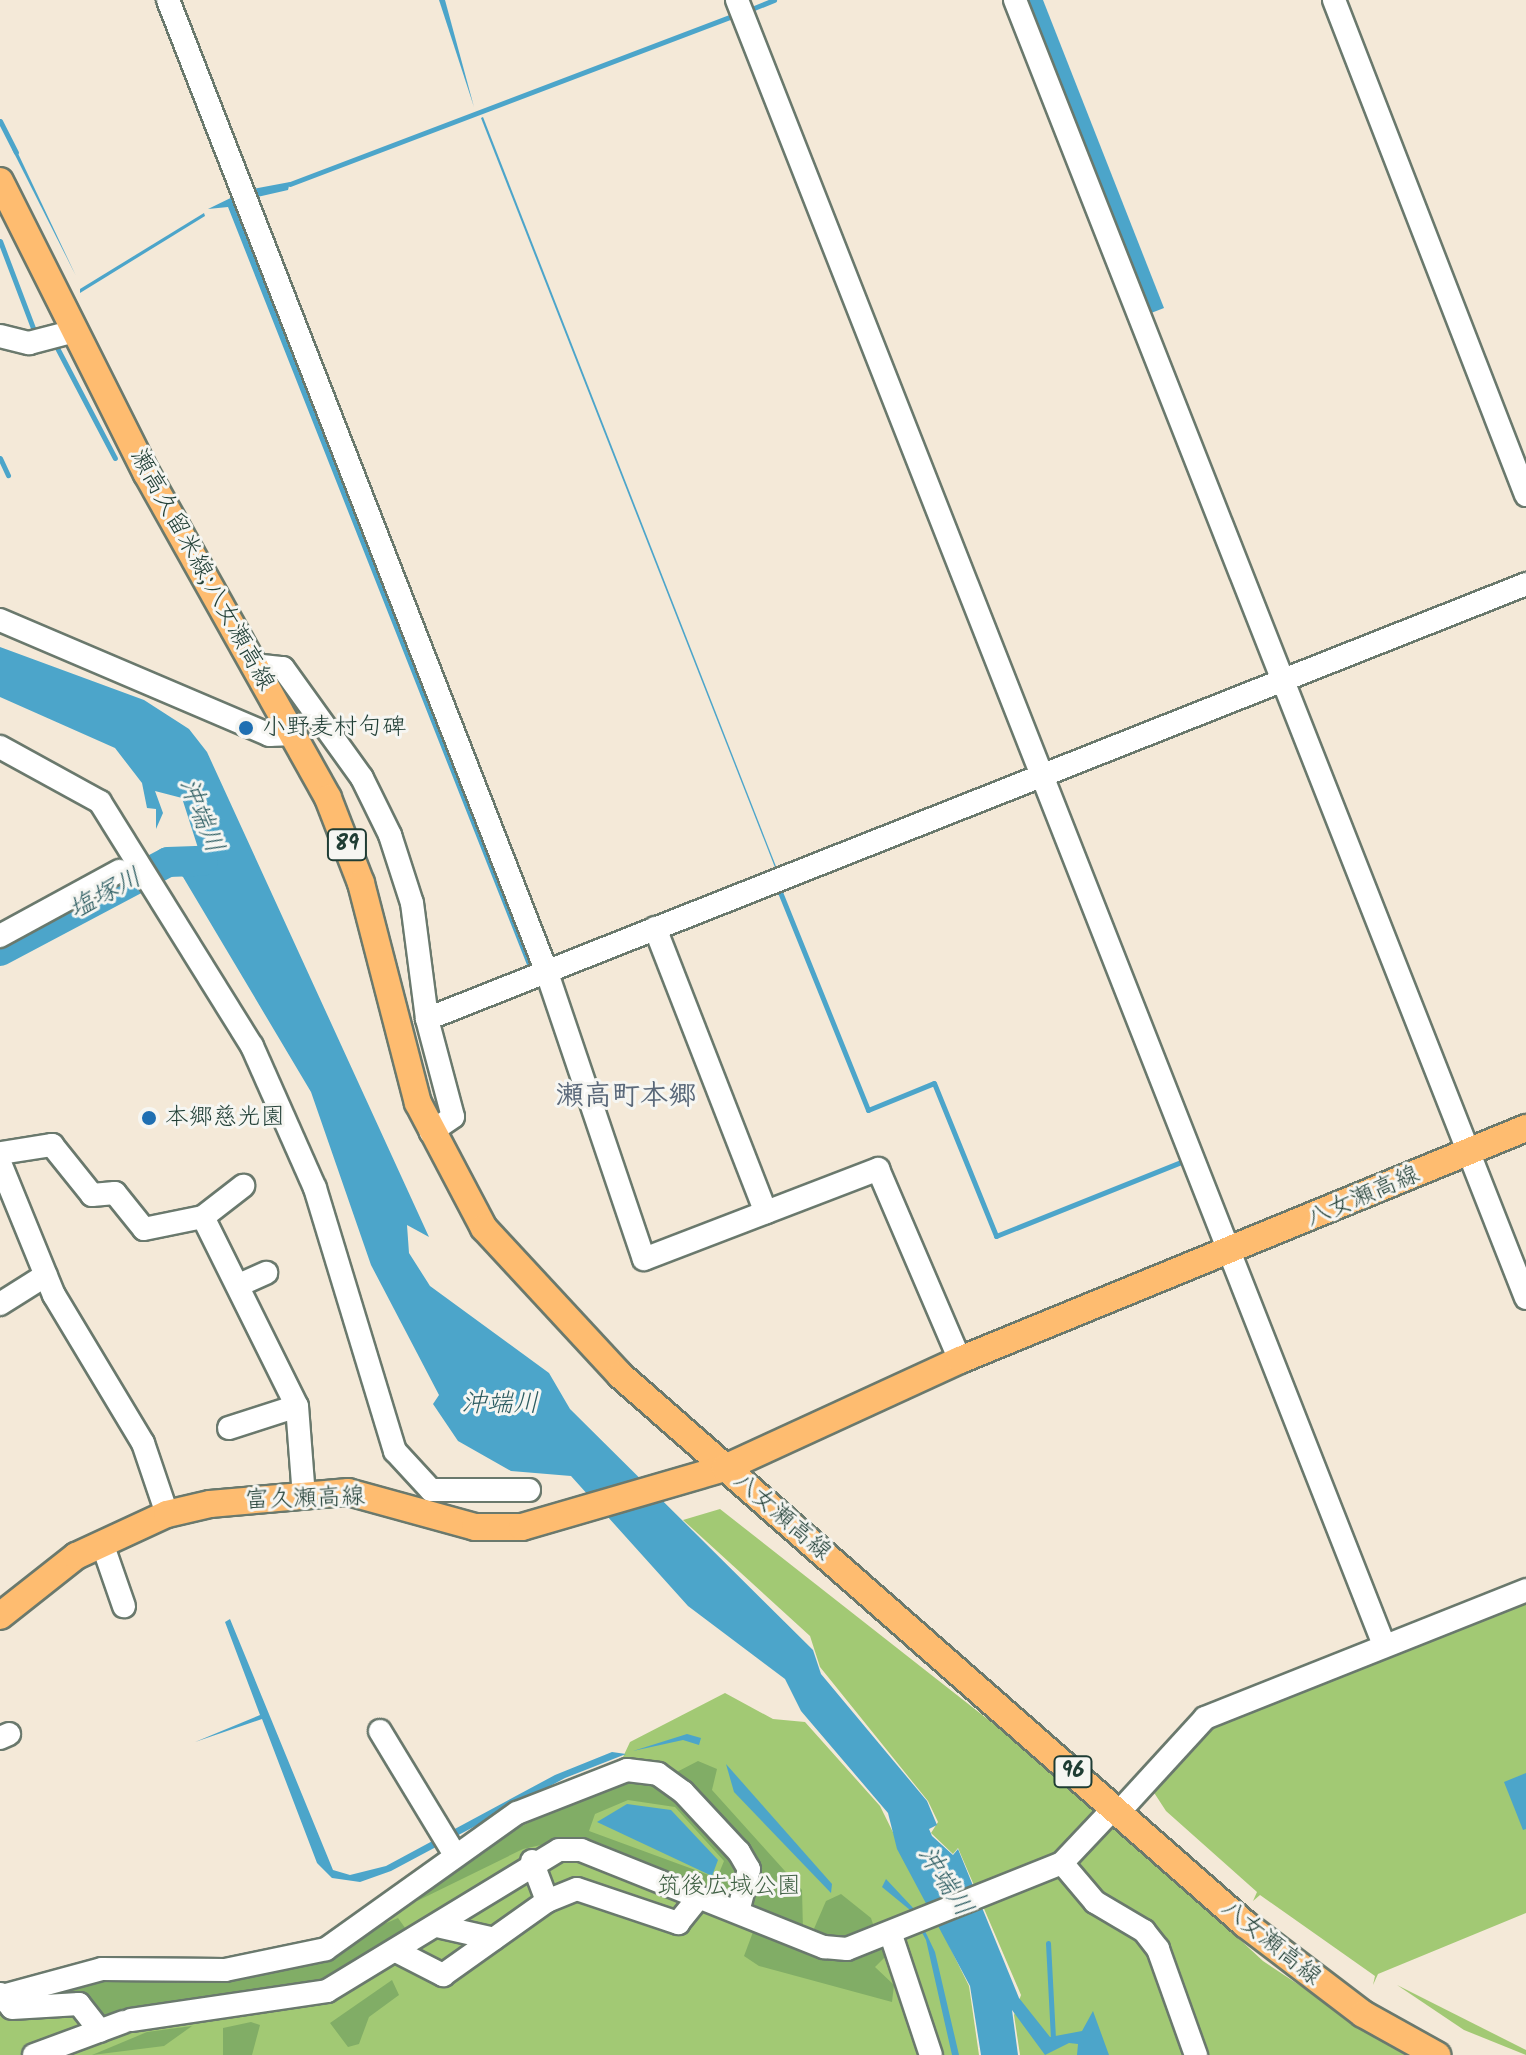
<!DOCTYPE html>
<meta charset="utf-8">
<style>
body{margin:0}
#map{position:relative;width:1526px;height:2055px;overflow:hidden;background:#f4e9d8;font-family:Kalam,"Klee One",sans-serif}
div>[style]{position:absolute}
.green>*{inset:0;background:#a2c974}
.forest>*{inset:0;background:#81ad66}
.water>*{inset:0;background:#4ca5ca}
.stream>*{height:5px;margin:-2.5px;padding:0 2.5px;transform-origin:2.5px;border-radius:2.5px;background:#4ca5ca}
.river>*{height:30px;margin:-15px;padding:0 15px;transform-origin:15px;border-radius:15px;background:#4ca5ca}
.roads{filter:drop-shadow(2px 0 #6a796d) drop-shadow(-2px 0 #6a796d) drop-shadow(0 2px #6a796d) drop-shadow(0 -2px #6a796d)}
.minor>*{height:22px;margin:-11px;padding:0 11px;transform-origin:11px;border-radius:11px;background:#fff}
.major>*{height:26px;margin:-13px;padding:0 13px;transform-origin:13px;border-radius:13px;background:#febc70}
.dots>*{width:22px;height:22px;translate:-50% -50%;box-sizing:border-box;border:4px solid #f6f6f2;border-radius:50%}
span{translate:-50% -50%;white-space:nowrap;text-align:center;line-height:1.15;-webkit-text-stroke:6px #f6f6f2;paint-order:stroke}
.shield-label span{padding:2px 6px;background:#f6f6f2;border:2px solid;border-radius:6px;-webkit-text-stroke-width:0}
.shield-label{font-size:22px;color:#1f3d34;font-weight:700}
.street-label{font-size:24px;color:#1f3d34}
.poi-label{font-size:24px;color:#1f3d34}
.left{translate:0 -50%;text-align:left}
.park-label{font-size:24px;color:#406044}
.water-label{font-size:26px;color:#2c5c61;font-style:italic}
.quarter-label{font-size:28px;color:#5a6879;font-weight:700}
</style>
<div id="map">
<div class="green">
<i style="clip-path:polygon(720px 1509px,1083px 1794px,1263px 1961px,1405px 2055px,1020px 2055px,1014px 2015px,1021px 1995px,958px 1848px,953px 1854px,931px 1833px,938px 1822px,928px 1801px,820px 1667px,810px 1636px,683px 1520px)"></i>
<i style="clip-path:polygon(1526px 1597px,1526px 1913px,1378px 1974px,1373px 1985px,1375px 1976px,1260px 1895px,1253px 1901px,1257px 1892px,1166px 1811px,1151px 1788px,1211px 1722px)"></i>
<i style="clip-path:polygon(725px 1693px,773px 1719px,805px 1722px,880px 1806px,969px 1986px,979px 2055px,0 2055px,0 1988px,223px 1965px,316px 1944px,623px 1757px,630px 1742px)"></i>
<i style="clip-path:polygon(1397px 1985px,1526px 2050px,1526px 2055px,1464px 2030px)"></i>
</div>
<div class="forest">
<i style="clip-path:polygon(698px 1761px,717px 1769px,712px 1790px,802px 1890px,803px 1930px,749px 1908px,754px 1891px,671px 1775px)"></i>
<i style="clip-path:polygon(evenodd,617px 1779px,643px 1780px,679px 1797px,741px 1864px,734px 1896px,559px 1841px,523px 1849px,417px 1901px,482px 1846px,617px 1779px,628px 1800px,675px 1807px,724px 1861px,717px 1878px,589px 1831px,595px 1814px,628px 1800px)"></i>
<i style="clip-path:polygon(841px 1894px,871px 1918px,874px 1927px,842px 1938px,813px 1931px,826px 1901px)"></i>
<i style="clip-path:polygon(398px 1918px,408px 1932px,342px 1978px,108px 2019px,93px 2002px,69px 1994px,32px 2004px,33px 1992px,118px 1978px,273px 1972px)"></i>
<i style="clip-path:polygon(753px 1932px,826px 1956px,881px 1947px,885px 1957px,875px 1967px,894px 1985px,892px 2002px,759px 1966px,744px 1956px)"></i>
<i style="clip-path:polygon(392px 1980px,399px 1995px,369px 2017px,359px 2044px,348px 2047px,330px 2023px)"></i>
<i style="clip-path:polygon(251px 2022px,260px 2025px,252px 2055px,223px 2055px,223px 2028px)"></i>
<i style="clip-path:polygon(192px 2026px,164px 2046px,92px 2055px,147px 2032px)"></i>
</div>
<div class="water">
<i style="clip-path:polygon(176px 0,253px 189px,290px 182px,288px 190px,253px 198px,536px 965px,529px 970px,228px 207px,208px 209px,247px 190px)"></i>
<i style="clip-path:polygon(439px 0,445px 0,474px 107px)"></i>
<i style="clip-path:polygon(1023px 0,1043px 0,1164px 308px,1146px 315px)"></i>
<i style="clip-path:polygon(483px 117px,777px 869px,776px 870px,481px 118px)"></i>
<i style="clip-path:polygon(15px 147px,76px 276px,12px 149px)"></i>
<i style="clip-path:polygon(204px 213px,205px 216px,80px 293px,80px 289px)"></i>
<i style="clip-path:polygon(0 647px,144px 700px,189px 729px,207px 752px,429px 1237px,407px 1225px,409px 1253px,430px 1286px,549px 1373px,570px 1409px,813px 1650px,821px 1674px,927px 1801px,937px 1825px,929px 1829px,932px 1836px,953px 1855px,958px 1849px,1019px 1998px,1050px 2037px,1082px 2031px,1093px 2011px,1109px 2055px,1077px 2055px,1078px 2044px,1069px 2043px,1045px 2055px,1012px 2010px,1018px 2055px,981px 2055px,970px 1986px,897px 1849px,888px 1813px,801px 1711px,785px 1679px,688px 1606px,571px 1476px,511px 1471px,458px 1441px,433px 1404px,439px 1395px,371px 1265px,311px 1092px,183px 877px,160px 856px,198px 848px,182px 798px,155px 791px,163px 813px,156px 829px,156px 809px,147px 808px,142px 783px,115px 748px,0 697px)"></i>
<i style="clip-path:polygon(1038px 788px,1040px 790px,667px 935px)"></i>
<i style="clip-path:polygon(230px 1619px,333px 1870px,350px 1875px,386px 1866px,555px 1775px,612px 1752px,626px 1754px,565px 1778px,391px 1871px,360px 1882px,332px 1878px,317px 1863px,262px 1719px,195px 1742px,260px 1715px,225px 1622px)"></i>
<i style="clip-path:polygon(687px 1734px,701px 1738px,699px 1745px,683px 1740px,633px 1751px)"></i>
<i style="clip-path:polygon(726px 1764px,832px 1884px,831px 1893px,734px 1792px)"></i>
<i style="clip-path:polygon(1526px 1773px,1526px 1829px,1523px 1830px,1504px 1782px)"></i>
<i style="clip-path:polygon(627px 1804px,671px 1810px,718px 1860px,712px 1876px,597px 1822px)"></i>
<i style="clip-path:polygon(886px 1879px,915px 1910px,935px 1952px,959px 2055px,952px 2055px,926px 1940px,910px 1910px,882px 1887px)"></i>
</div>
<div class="stream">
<i style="left:749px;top:10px;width:27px;rotate:-22deg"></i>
<i style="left:0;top:121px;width:35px;rotate:63deg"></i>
<i style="left:290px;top:184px;width:477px;rotate:-20.8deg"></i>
<i style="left:0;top:241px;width:98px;rotate:69.2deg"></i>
<i style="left:54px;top:342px;width:131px;rotate:62.3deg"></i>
<i style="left:0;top:458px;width:19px;rotate:65deg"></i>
<i style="left:780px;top:892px;width:235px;rotate:68deg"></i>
<i style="left:868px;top:1110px;width:71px;rotate:-22.2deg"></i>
<i style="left:934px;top:1083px;width:165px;rotate:67.9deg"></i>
<i style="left:996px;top:1236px;width:199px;rotate:-21.8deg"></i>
<i style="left:1048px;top:1943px;width:94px;rotate:87deg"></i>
</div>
<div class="river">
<i style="left:0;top:951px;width:190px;rotate:-27.9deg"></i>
<i style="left:168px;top:862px;width:35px;rotate:-2deg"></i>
</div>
<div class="roads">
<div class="minor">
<i style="left:168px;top:0;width:1041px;rotate:68.71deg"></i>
<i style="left:546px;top:970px;width:305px;rotate:71.3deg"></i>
<i style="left:644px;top:1259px;width:251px;rotate:-21deg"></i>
<i style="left:878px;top:1169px;width:208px;rotate:66.8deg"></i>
<i style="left:737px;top:0;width:1768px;rotate:68.53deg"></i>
<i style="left:1015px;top:0;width:1395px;rotate:68.51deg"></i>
<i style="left:1334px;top:0;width:531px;rotate:68.8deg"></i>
<i style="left:0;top:336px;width:30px;rotate:14deg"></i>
<i style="left:29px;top:343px;width:48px;rotate:-14.6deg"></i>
<i style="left:0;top:620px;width:293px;rotate:23.1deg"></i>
<i style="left:269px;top:735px;width:25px;rotate:-2deg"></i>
<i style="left:253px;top:665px;width:30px;rotate:6deg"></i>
<i style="left:283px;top:668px;width:135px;rotate:54.3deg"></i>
<i style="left:362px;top:778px;width:64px;rotate:63.8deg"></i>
<i style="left:390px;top:835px;width:71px;rotate:72.1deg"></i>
<i style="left:412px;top:903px;width:117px;rotate:82.6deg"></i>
<i style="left:427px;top:1019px;width:101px;rotate:75.1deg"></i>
<i style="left:453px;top:1117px;width:27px;rotate:146deg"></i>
<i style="left:0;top:747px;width:114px;rotate:28.8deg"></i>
<i style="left:100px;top:802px;width:287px;rotate:58.1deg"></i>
<i style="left:252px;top:1046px;width:155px;rotate:66.1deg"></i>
<i style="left:315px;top:1188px;width:275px;rotate:73.1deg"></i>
<i style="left:395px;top:1451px;width:53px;rotate:47.3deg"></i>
<i style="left:431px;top:1490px;width:98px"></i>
<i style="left:655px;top:928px;width:305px;rotate:68.7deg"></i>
<i style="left:0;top:936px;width:136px;rotate:-28.6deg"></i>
<i style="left:427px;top:1019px;width:1182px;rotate:-21.59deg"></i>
<i style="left:1px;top:1153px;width:52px;rotate:-8.9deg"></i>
<i style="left:52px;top:1145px;width:64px;rotate:51.3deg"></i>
<i style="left:92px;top:1195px;width:23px;rotate:-5deg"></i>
<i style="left:115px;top:1193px;width:46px;rotate:51.1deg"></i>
<i style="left:144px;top:1229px;width:60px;rotate:-11.5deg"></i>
<i style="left:203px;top:1217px;width:51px;rotate:-37.8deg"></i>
<i style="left:0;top:1163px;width:143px;rotate:67.8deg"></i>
<i style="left:54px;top:1295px;width:173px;rotate:59deg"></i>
<i style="left:143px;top:1443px;width:75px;rotate:71.3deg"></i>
<i style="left:203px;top:1217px;width:211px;rotate:63.6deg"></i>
<i style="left:297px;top:1406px;width:90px;rotate:85.6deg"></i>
<i style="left:239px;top:1285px;width:30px;rotate:-24deg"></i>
<i style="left:0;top:1304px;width:54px;rotate:-32.2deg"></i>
<i style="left:229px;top:1428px;width:71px;rotate:-17.9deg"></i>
<i style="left:102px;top:1543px;width:67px;rotate:70.8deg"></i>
<i style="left:380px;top:1731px;width:143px;rotate:58.8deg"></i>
<i style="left:0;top:1738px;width:10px;rotate:-24deg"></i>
<i style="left:1119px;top:1812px;width:127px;rotate:-47.5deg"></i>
<i style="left:1205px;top:1718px;width:346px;rotate:-21.7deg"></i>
<i style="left:532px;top:1861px;width:43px;rotate:69.4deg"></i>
<i style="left:1062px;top:1863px;width:51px;rotate:49.8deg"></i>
<i style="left:1095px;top:1902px;width:57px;rotate:30.6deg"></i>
<i style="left:1144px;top:1931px;width:23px;rotate:52deg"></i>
<i style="left:1158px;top:1949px;width:113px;rotate:70.3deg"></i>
<i style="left:437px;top:1926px;width:58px;rotate:12.8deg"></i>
<i style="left:891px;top:1935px;width:126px;rotate:71.6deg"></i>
<i style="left:398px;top:1952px;width:51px;rotate:27.1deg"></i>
<i style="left:443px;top:1975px;width:128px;rotate:-35.4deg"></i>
<i style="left:547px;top:1901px;width:32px;rotate:-22deg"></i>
<i style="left:577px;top:1889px;width:107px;rotate:18.6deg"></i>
<i style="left:678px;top:1923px;width:33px;rotate:-51deg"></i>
<i style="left:0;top:1994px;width:18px;rotate:49deg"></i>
<i style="left:12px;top:2008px;width:67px;rotate:-3.4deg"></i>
<i style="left:79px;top:2004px;width:34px;rotate:52deg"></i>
<i style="left:2px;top:1996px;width:104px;rotate:-15.1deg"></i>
<i style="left:102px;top:1969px;width:123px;rotate:0.5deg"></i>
<i style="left:225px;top:1970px;width:103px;rotate:-11.7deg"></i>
<i style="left:326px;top:1949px;width:234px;rotate:-35.5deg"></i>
<i style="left:517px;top:1813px;width:118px;rotate:-21.4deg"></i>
<i style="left:627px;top:1770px;width:31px;rotate:7deg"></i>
<i style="left:658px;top:1774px;width:31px;rotate:36deg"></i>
<i style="left:683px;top:1792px;width:82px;rotate:47deg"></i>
<i style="left:739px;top:1852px;width:20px;rotate:60deg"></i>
<i style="left:749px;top:1869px;width:44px;rotate:104.3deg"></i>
<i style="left:131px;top:2020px;width:198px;rotate:-8.4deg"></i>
<i style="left:327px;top:1991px;width:271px;rotate:-31.3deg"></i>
<i style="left:559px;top:1850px;width:22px"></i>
<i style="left:581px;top:1850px;width:262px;rotate:21.8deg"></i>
<i style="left:824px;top:1947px;width:23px;rotate:5deg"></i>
<i style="left:847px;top:1949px;width:232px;rotate:-21.8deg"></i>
<i style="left:1062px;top:1863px;width:76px;rotate:-46.6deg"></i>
<i style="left:34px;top:2055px;width:95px;rotate:-20.3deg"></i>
</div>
<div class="major">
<i style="left:0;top:181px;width:328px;rotate:63.4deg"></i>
<i style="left:147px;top:474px;width:371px;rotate:60.8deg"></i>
<i style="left:328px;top:798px;width:91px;rotate:68.8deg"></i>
<i style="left:361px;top:883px;width:227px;rotate:75.5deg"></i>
<i style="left:418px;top:1103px;width:141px;rotate:62.2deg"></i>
<i style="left:484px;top:1228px;width:200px;rotate:47.2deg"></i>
<i style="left:620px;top:1375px;width:832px;rotate:41.3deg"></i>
<i style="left:1245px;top:1924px;width:148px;rotate:37.3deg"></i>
<i style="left:1363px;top:2014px;width:85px;rotate:29deg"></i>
<i style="left:0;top:1616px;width:97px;rotate:-38.3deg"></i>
<i style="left:76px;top:1556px;width:100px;rotate:-24.8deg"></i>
<i style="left:167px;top:1514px;width:44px;rotate:-13.1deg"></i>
<i style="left:210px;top:1504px;width:139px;rotate:-5deg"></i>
<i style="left:348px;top:1492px;width:132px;rotate:15.4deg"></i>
<i style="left:475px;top:1527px;width:47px"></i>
<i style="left:522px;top:1527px;width:211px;rotate:-16.2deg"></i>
<i style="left:725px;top:1468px;width:259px;rotate:-24.7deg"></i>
<i style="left:960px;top:1360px;width:612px;rotate:-22.29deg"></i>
</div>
</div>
<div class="dots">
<i style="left:246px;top:728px;background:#1f6fb2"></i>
<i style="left:149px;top:1118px;background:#1f6fb2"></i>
</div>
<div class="shield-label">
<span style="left:347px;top:845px">89</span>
<span style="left:1073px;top:1772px">96</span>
</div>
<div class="street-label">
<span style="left:202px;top:570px;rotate:61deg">瀬高久留米線;八女瀬高線</span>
<span style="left:1363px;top:1197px;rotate:-23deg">八女瀬高線</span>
<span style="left:305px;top:1499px;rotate:-2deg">富久瀬高線</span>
<span style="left:782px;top:1517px;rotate:41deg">八女瀬高線</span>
<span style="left:1271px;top:1943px;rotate:39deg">八女瀬高線</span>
</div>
<div class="poi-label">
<span class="left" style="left:262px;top:728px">小野麦村句碑</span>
<span class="left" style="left:165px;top:1118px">本郷慈光園</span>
</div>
<div class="park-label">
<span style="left:729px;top:1887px">筑後広域公園</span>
</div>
<div class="water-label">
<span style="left:200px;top:816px;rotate:68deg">沖端川</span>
<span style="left:106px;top:895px;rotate:-28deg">塩塚川</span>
<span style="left:500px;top:1405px">沖端川</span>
<span style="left:944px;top:1882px;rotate:57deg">沖端川</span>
</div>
<div class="quarter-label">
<span style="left:626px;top:1097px">瀬高町本郷</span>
</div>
</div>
